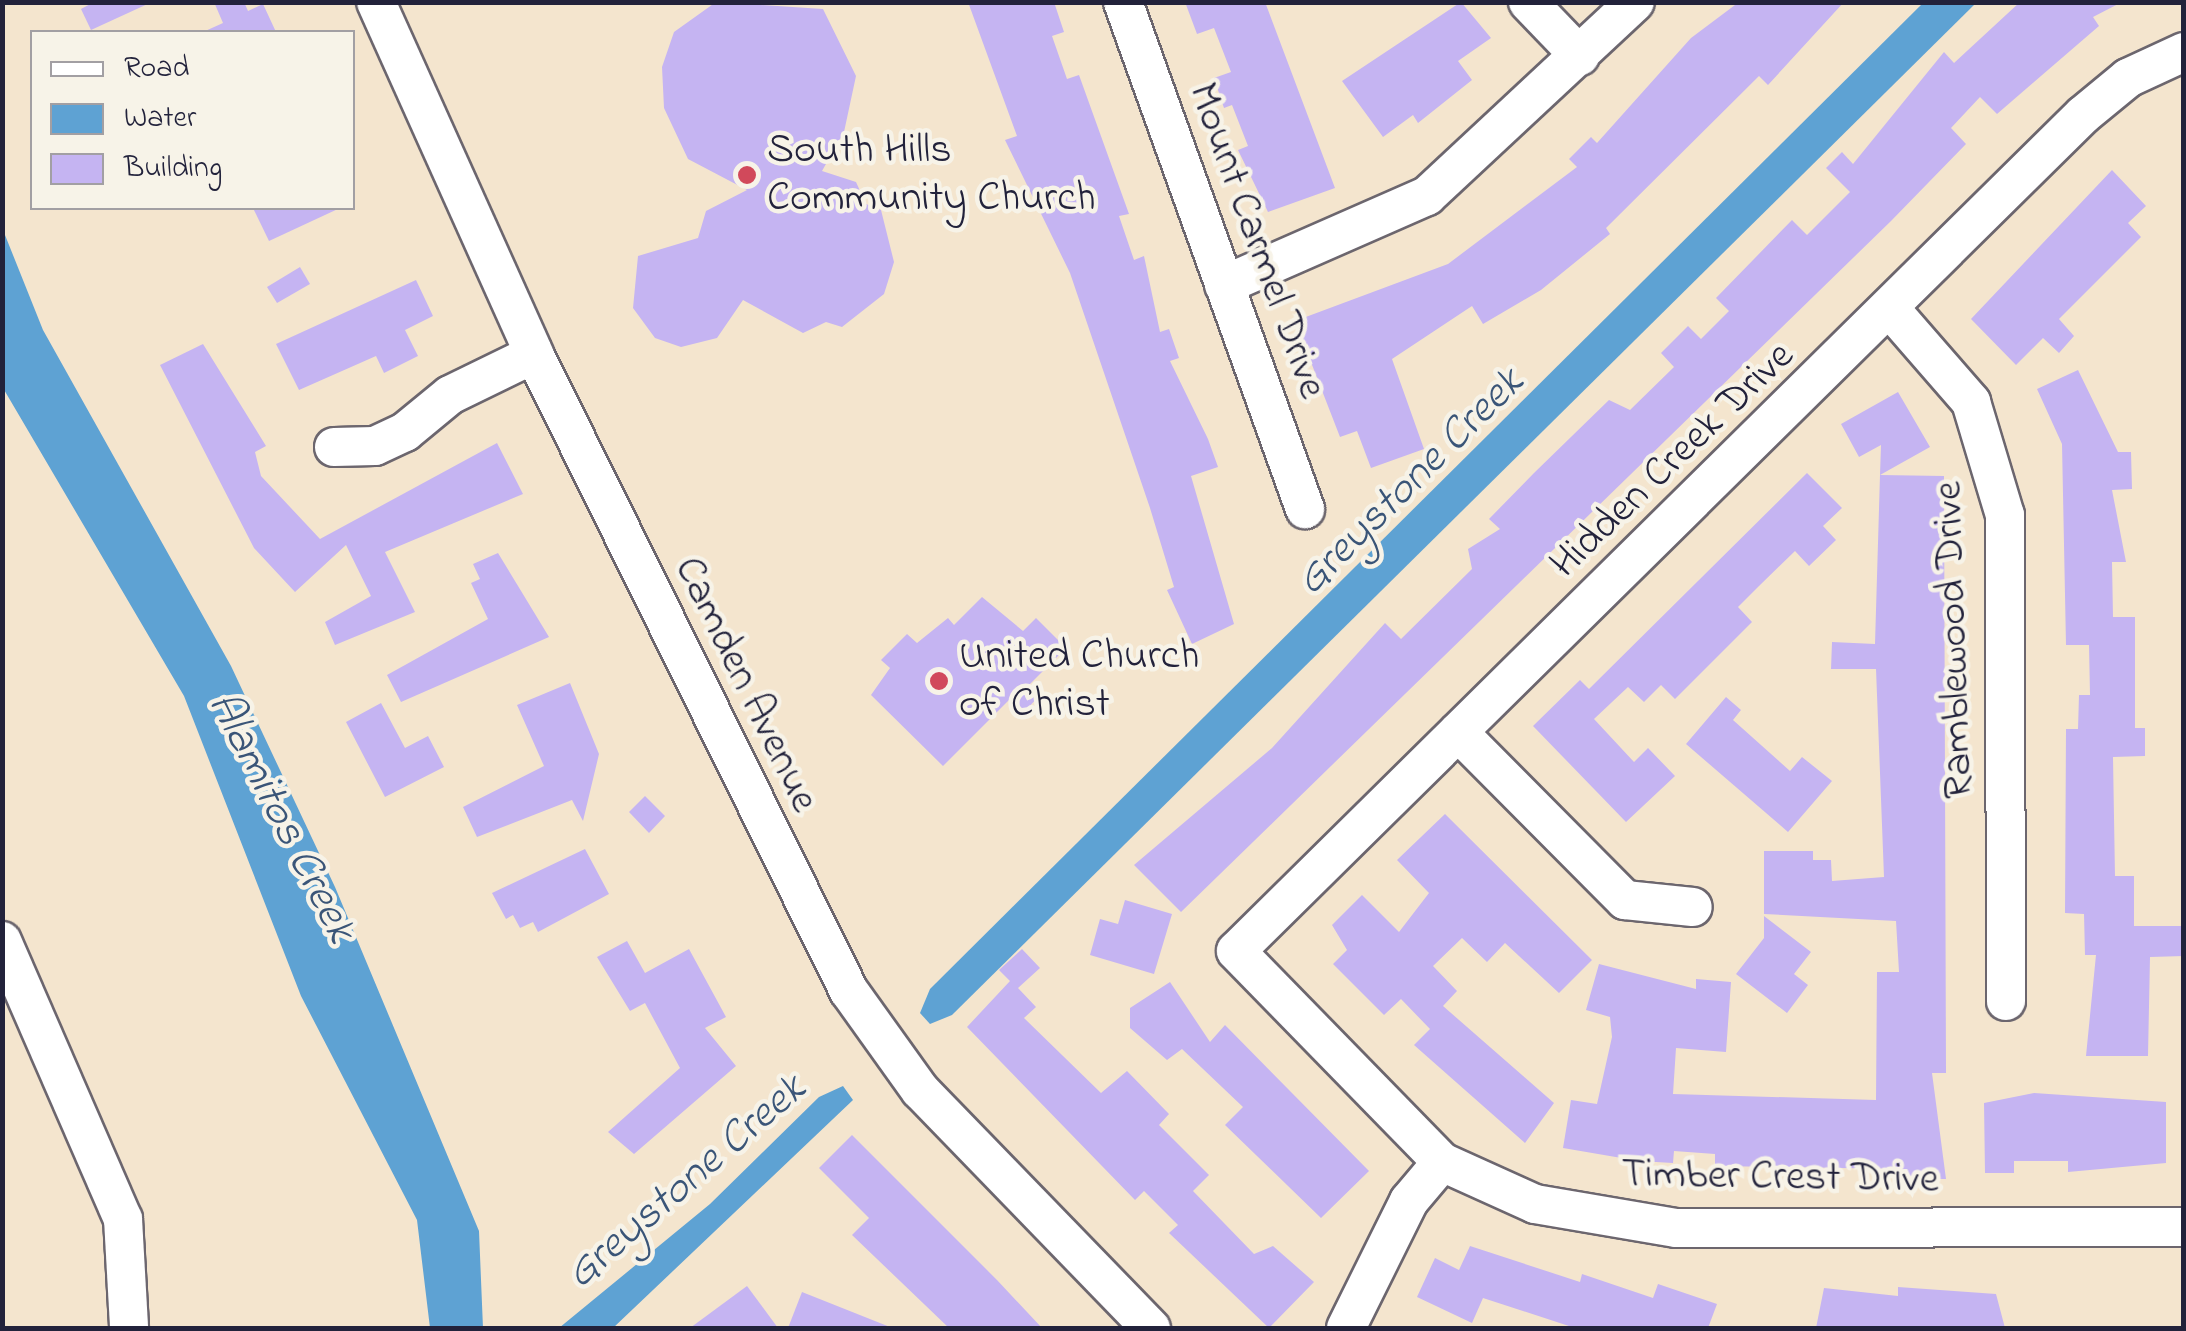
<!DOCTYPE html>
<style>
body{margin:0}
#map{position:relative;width:2186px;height:1331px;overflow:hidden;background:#f4e5ce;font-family:"Indie Flower",sans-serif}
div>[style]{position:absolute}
.water>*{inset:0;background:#5ea2d3}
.building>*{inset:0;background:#c5b4f2}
.roads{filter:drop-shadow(2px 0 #6c666e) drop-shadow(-2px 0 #6c666e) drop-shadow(0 2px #6c666e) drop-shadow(0 -2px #6c666e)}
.minor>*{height:38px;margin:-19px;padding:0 19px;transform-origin:19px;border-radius:19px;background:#fff}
.dots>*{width:28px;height:28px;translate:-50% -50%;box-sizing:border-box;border:5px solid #f7f3e8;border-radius:50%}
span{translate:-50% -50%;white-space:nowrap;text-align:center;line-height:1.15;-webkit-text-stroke:9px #f7f3e8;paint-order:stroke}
.poi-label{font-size:42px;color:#22223b}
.left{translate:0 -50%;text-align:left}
.street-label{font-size:42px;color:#22223b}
.water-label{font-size:45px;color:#3a5578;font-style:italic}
.frame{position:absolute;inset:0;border:5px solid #22223b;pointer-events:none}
.legend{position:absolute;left:30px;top:30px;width:325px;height:180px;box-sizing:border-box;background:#f7f3e8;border:2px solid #a29fa3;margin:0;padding:12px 18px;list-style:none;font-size:30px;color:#22223b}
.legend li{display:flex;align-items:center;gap:20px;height:50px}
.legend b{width:50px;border:2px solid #a29fa3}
</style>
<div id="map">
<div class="water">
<i style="clip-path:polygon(1924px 2px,1976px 3px,952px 1015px,930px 1024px,920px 1013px,930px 989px)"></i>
<i style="clip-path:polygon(3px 230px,43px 330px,231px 666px,335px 887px,479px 1231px,483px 1328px,430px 1328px,417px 1220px,301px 996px,184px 696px,3px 388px)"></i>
<i style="clip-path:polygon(843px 1086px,853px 1100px,613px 1328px,559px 1328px,710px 1204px,819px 1097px)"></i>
</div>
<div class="building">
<i style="clip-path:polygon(94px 2px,152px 2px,91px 30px,81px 9px)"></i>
<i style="clip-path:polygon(214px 2px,244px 2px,248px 11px,263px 4px,276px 32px,203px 32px,223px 23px)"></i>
<i style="clip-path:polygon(716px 2px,823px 9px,856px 76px,844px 132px,822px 171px,856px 182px,866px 204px,881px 210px,894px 262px,884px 294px,842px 327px,826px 322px,803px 333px,743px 300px,717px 338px,681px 347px,655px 338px,633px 308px,638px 256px,698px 238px,706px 211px,747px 190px,688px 159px,664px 108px,662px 67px,674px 32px)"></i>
<i style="clip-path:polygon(968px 2px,1054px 2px,1064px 32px,1052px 36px,1067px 79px,1079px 75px,1129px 214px,1119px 216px,1134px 260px,1144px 256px,1160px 332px,1169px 329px,1179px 358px,1170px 361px,1208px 439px,1218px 467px,1191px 476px,1234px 624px,1192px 644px,1167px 590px,1174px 587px,1150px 508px,1070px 273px,1005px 140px,1017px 136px)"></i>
<i style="clip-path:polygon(1185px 2px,1265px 2px,1335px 188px,1268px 212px,1238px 150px,1248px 146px,1232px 105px,1224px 108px,1214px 78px,1231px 72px,1214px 28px,1197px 34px)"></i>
<i style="clip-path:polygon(1461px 2px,1491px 38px,1458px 61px,1472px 80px,1418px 123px,1413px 115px,1383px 137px,1342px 81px)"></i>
<i style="clip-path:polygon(1739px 2px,1844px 2px,1768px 85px,1759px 76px,1606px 228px,1610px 234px,1541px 290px,1483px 324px,1472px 306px,1392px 359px,1424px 449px,1371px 468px,1357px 431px,1340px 437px,1295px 321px,1448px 264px,1577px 167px,1569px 159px,1591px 137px,1597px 143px,1691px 38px)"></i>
<i style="clip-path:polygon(2020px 2px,2122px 2px,2093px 17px,2099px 26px,1997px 114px,1980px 97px,1951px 128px,1966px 144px,1891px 221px,1181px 912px,1134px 865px,1272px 748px,1385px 623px,1401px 639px,1472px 569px,1468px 549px,1500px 529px,1489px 519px,1534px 473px,1609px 400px,1630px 410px,1674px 367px,1661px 353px,1688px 326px,1701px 339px,1729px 311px,1716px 298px,1792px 220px,1807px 235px,1850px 192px,1826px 168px,1842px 152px,1853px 164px,1944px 52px,1954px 63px)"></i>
<i style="clip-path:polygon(2112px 170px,2146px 206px,2128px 223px,2141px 237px,2059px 319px,2074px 336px,2059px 353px,2043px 338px,2016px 365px,1971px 319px)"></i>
<i style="clip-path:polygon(253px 208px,340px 208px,269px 241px)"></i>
<i style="clip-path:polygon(300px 267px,310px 284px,277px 303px,267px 287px)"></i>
<i style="clip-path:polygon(416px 280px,433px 316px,405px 330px,418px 356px,384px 373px,376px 356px,299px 390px,276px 344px)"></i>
<i style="clip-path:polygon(203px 344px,266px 446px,255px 452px,261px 476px,320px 539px,497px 443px,523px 494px,385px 552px,415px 612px,335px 645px,325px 622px,371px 596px,346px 545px,295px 592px,254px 548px,160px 365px)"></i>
<i style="clip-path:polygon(2078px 370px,2118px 452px,2131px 452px,2132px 489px,2112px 490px,2126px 562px,2112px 562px,2113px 617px,2135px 617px,2135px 728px,2145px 728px,2145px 756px,2113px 757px,2115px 876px,2134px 876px,2134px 926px,2184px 926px,2184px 956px,2150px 957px,2148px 1056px,2086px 1056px,2096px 955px,2085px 955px,2084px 914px,2065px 913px,2066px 729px,2078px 729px,2079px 695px,2090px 695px,2089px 645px,2066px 645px,2062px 444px,2037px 389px)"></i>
<i style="clip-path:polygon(1898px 392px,1930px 447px,1880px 475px,1881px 445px,1859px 457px,1841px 424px)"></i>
<i style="clip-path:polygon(1807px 473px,1842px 508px,1823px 526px,1836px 540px,1809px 566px,1795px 551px,1759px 586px,1738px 607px,1752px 622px,1675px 699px,1661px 685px,1644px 702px,1628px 687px,1594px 719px,1634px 762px,1648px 748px,1675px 776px,1626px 822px,1533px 726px,1580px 680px,1589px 689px)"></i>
<i style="clip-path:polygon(1880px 475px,1944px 476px,1946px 1073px,1932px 1073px,1946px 1179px,1902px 1179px,1902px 1169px,1715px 1166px,1715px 1154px,1674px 1151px,1673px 1163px,1639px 1161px,1563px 1148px,1571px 1100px,1597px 1104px,1612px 1037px,1610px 1017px,1586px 1010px,1599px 964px,1696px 989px,1696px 979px,1731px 982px,1726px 1052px,1676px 1048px,1673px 1094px,1876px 1100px,1877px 972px,1899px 972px,1896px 921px,1764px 914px,1764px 851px,1813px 851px,1813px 860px,1831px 860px,1832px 881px,1884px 877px,1876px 669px,1831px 669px,1832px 642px,1875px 644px)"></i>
<i style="clip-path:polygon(498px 553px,549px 637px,401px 702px,387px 675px,488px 619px,471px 583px,480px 579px,473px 564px)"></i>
<i style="clip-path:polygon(982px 597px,1023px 631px,1036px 618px,1066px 648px,1029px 685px,1040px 695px,1025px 711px,1011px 698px,943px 766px,871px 695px,890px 668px,881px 660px,907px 634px,917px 643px,948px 618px,954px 625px)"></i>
<i style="clip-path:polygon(570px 683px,599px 754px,583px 821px,572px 800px,477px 837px,463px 807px,544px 766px,517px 705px)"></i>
<i style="clip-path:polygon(1726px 697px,1741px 710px,1733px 720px,1790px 771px,1802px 757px,1832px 781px,1788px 832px,1686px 744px)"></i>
<i style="clip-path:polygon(381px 703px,405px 748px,428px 736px,444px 767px,385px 797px,346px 722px)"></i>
<i style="clip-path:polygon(645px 796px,665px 816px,649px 833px,629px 812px)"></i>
<i style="clip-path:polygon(1445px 814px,1592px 960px,1559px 993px,1505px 943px,1487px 962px,1462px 938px,1433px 966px,1457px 991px,1443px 1006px,1554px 1103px,1525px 1143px,1414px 1045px,1430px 1029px,1401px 999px,1384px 1015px,1333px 964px,1347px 950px,1332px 925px,1362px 895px,1399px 932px,1429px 893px,1397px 860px)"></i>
<i style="clip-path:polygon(585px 849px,609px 894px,538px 932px,533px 922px,520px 928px,513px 915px,506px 919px,492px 893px)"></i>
<i style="clip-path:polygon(1125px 900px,1172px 914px,1154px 974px,1090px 955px,1100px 919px,1118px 924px)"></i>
<i style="clip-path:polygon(1764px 916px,1811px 952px,1794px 974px,1808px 985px,1787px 1013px,1736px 974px,1764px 938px)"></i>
<i style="clip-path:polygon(627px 941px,645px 973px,689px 949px,726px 1017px,705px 1028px,736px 1066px,634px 1154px,608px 1132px,680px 1068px,645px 1003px,630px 1011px,597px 957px)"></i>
<i style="clip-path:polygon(1022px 949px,1040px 968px,1018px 988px,1036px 1007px,1024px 1018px,1101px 1093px,1127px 1071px,1169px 1114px,1159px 1125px,1209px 1175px,1193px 1191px,1254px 1254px,1273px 1246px,1314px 1282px,1269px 1328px,1169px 1233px,1178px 1225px,1144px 1191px,1135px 1200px,967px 1027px,1010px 981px,999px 970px)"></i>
<i style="clip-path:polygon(1170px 982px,1210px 1042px,1225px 1025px,1369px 1171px,1321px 1218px,1225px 1125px,1243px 1107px,1182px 1049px,1167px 1060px,1130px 1028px,1130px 1008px)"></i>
<i style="clip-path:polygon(2034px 1093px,2166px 1102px,2166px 1163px,2068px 1172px,2068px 1161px,2014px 1161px,2014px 1173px,1985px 1173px,1984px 1103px)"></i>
<i style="clip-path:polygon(852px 1135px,997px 1280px,1042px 1328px,949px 1328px,852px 1235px,869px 1218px,819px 1168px)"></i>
<i style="clip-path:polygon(1470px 1246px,1580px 1282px,1582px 1274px,1653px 1298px,1658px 1284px,1717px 1304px,1708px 1328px,1575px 1328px,1483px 1298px,1472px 1323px,1417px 1297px,1435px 1258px,1459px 1270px)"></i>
<i style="clip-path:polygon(747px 1286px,778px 1328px,690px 1328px)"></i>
<i style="clip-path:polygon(1898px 1287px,1996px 1294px,2005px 1328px,1816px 1328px,1824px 1288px,1898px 1296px)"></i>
<i style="clip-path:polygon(802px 1292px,890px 1327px,890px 1328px,788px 1328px)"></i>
</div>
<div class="roads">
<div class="minor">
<i style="left:376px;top:2px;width:386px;rotate:65.8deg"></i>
<i style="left:534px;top:354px;width:711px;rotate:63.69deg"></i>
<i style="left:849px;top:991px;width:122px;rotate:54.4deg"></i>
<i style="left:920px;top:1090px;width:332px;rotate:45.9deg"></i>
<i style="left:1123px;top:2px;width:539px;rotate:70.25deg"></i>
<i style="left:1528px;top:2px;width:75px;rotate:46.1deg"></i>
<i style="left:2184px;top:52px;width:62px;rotate:155.1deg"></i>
<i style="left:2128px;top:78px;width:58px;rotate:140.6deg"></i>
<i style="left:2083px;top:115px;width:1190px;rotate:135.37deg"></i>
<i style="left:1236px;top:951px;width:295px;rotate:45.7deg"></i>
<i style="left:1442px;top:1162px;width:102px;rotate:24.3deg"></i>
<i style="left:1535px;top:1204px;width:143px;rotate:9.7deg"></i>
<i style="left:1676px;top:1228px;width:508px;rotate:-0.11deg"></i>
<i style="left:1224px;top:285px;width:222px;rotate:-23.7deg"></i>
<i style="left:1427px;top:196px;width:284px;rotate:-43deg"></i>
<i style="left:1892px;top:311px;width:121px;rotate:49deg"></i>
<i style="left:1971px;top:402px;width:118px;rotate:73.3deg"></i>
<i style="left:2005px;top:515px;width:486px;rotate:89.9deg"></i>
<i style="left:334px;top:447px;width:41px;rotate:-1.4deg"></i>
<i style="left:375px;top:446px;width:33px;rotate:-25deg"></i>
<i style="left:405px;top:432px;width:58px;rotate:-39.4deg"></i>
<i style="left:450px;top:395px;width:93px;rotate:-26deg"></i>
<i style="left:1458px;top:732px;width:237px;rotate:45.2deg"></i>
<i style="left:1625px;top:900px;width:68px;rotate:5.9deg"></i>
<i style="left:2px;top:941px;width:303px;rotate:66.5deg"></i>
<i style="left:123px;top:1219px;width:109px;rotate:86.8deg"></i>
<i style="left:1346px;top:1328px;width:142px;rotate:-63.6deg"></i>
<i style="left:1409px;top:1201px;width:51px;rotate:-49.8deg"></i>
</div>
</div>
<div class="dots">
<i style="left:747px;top:175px;background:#d1495b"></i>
<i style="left:939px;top:681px;background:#d1495b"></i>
</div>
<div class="poi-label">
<span class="left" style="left:767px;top:175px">South Hills<br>Community Church</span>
<span class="left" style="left:959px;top:681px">United Church<br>of Christ</span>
</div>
<div class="street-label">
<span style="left:1256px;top:241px;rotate:70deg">Mount Carmel Drive</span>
<span style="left:1673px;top:461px;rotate:-44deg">Hidden Creek Drive</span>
<span style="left:1955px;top:640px;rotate:-92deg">Ramblewood Drive</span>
<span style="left:745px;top:685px;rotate:64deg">Camden Avenue</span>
<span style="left:1780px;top:1178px;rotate:1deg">Timber Crest Drive</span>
</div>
<div class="water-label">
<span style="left:1411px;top:483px;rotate:-45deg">Greystone Creek</span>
<span style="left:280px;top:818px;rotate:63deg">Alamitos Creek</span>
<span style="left:687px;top:1183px;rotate:-41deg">Greystone Creek</span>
</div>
<div class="frame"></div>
<ul class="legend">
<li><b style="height:12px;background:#fff"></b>Road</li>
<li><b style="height:28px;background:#5ea2d3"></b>Water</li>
<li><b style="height:28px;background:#c5b4f2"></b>Building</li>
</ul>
</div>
